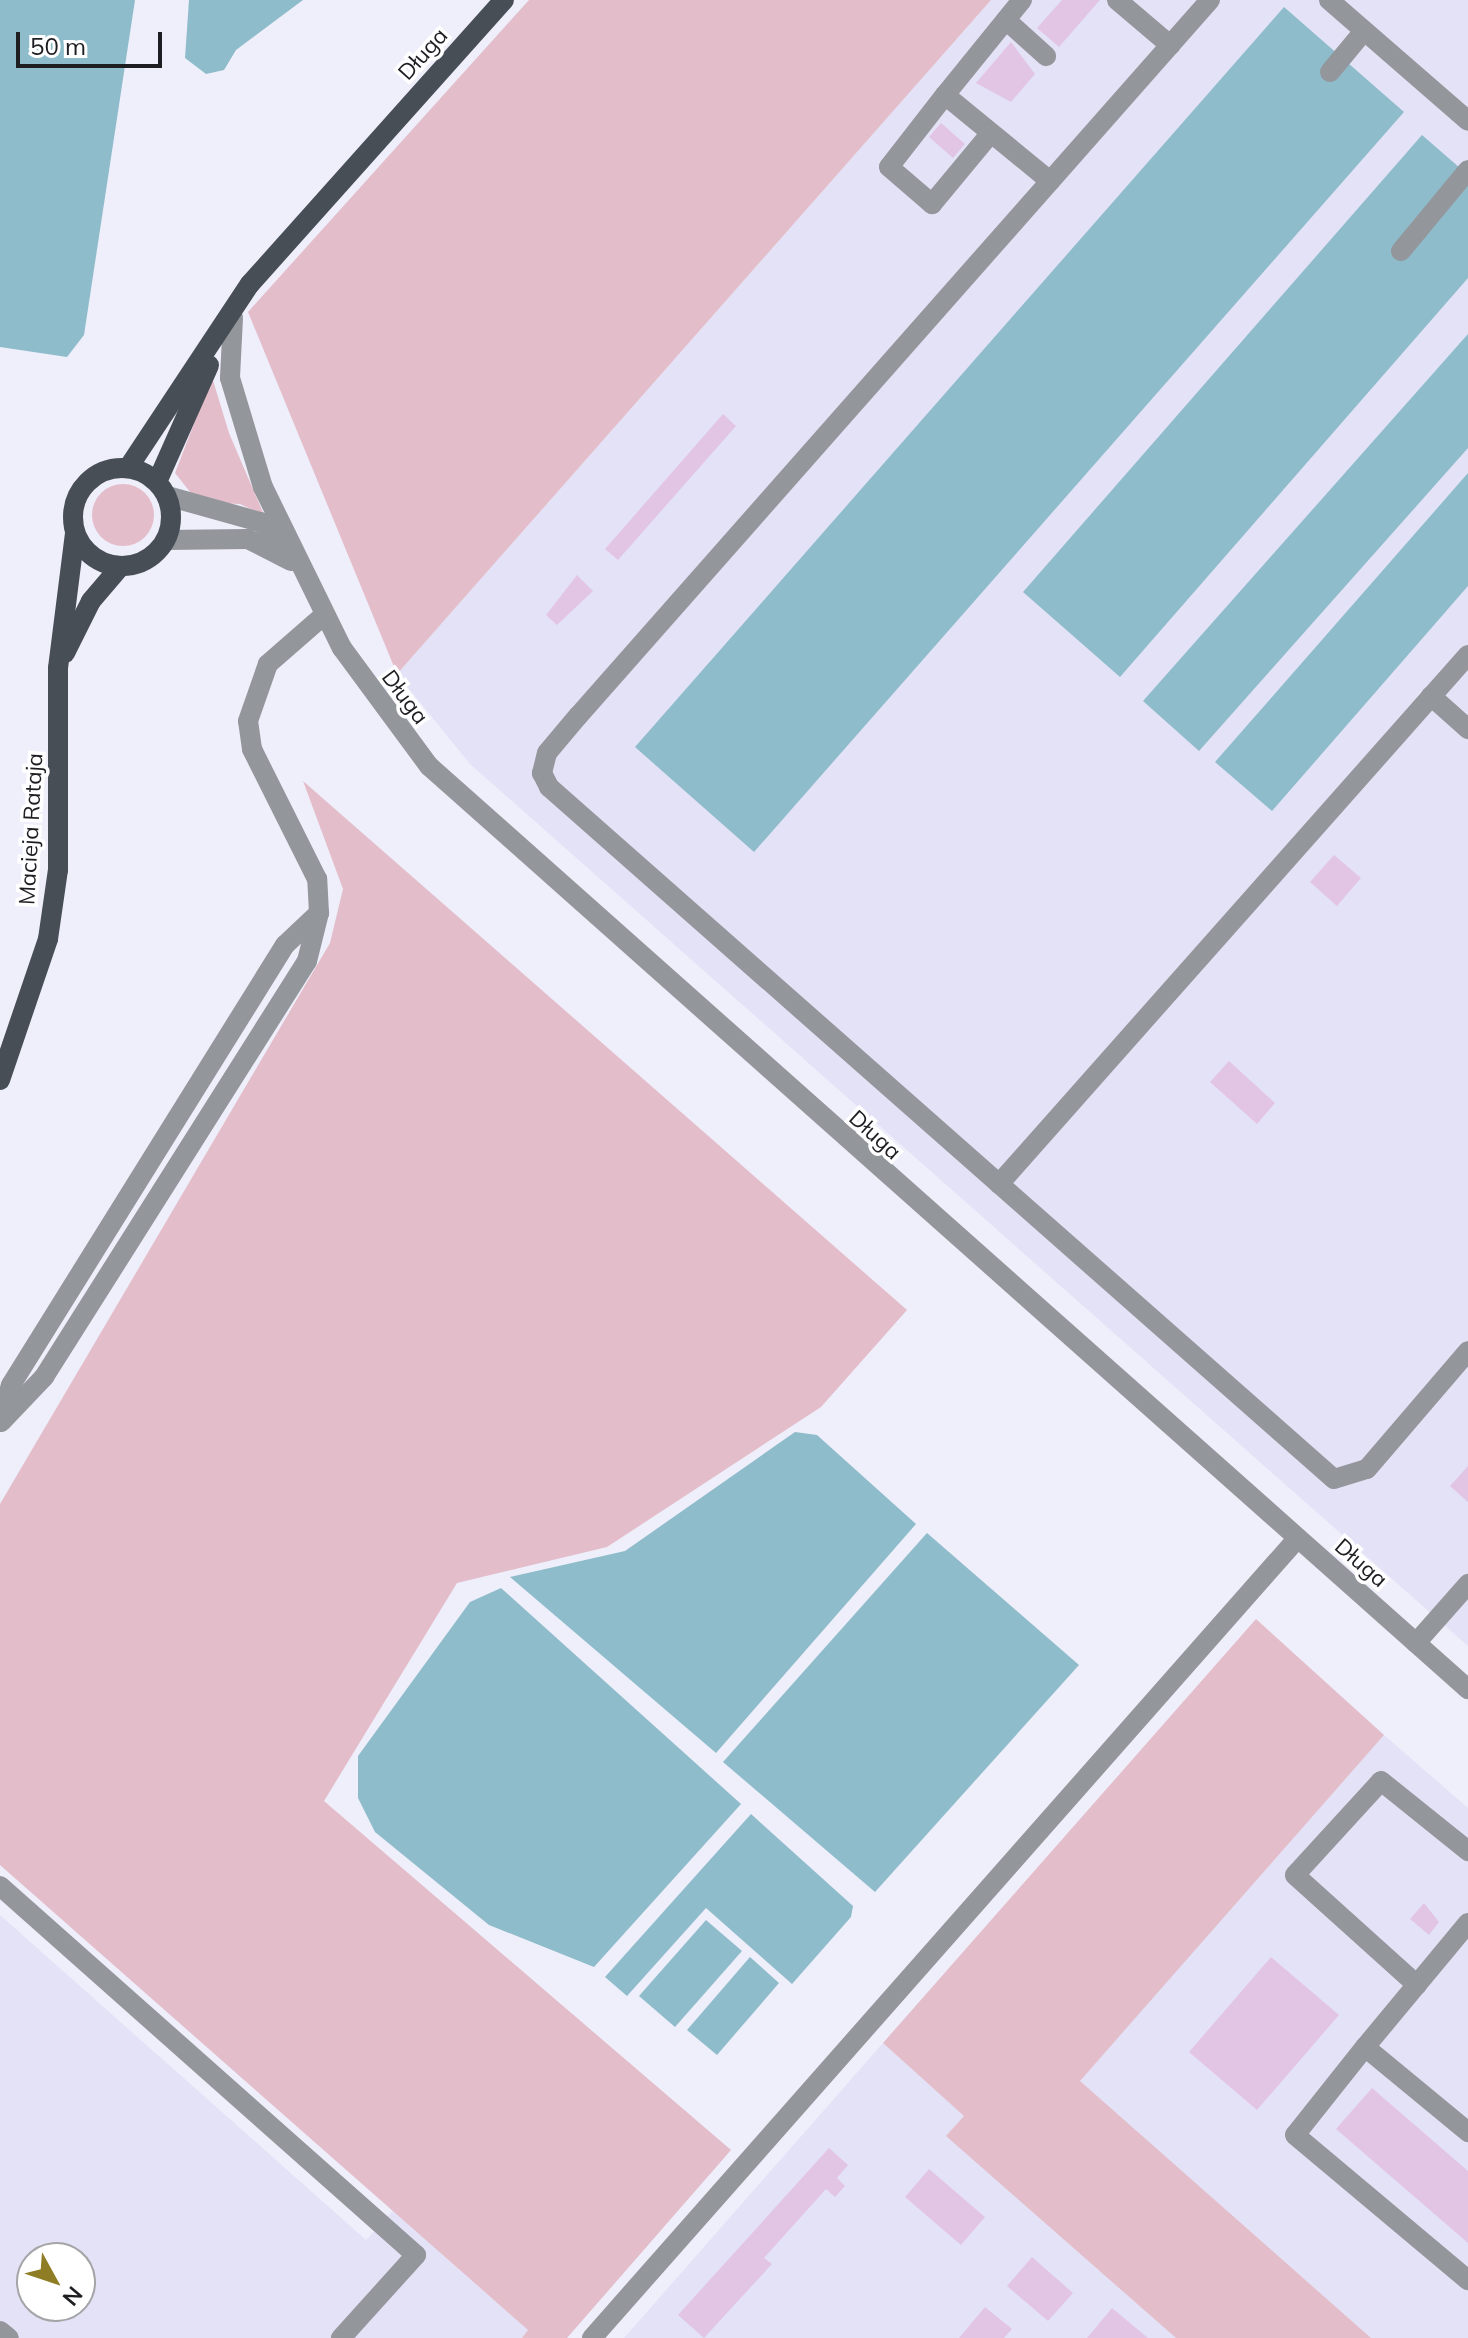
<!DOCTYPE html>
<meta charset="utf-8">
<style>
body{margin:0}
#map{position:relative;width:1468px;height:2338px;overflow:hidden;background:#efeefb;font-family:Mulish,sans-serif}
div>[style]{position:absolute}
.built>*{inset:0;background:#e4e2f7}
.green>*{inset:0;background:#e3bdc9}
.round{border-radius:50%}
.water>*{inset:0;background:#8ebccb}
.building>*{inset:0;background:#e2c5e5}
.minor>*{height:20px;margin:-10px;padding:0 10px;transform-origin:10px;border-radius:10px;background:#93969b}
.major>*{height:20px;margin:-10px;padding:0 10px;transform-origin:10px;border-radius:10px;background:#484e56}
.major>.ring{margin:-10px;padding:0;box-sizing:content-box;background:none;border:20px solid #484e56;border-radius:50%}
span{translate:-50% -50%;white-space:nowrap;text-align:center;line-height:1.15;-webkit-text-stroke:7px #fff;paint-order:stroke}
.street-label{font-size:22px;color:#1d1d22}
.north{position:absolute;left:16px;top:2242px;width:80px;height:80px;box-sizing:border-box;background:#fff;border:2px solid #a5a5a7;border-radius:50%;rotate:130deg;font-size:22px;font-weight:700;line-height:32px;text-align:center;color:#1d1d22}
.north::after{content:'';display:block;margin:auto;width:28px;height:36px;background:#8e7d24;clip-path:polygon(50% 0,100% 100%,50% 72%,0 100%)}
.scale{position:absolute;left:16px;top:32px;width:146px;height:36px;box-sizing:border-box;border:4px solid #1d1d22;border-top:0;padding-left:10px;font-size:24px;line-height:28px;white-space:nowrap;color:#1d1d22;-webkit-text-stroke:6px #fff;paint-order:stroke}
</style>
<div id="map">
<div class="built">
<i style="clip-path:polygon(991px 0,1468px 0,1468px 1646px,470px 764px,397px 674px)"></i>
<i style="clip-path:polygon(1384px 1735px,1468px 1808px,1468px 2338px,1371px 2338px,1079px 2081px)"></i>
<i style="clip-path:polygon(evenodd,0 1915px,366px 2240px,393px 2211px,529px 2331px,522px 2338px,0 2338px,0 1915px,32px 2258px,80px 2258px,80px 2306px,32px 2306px,32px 2258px)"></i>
<i style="clip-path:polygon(883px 2043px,965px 2116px,947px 2136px,1176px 2338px,624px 2338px)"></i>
</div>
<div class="green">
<i style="clip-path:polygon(529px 0,991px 0,397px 674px,248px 312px)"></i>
<i style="clip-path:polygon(212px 377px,229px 433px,264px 515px,240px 504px,198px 502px,175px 473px)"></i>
<i class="round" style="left:92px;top:484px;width:62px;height:62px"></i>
<i style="clip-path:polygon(303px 781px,907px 1310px,821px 1407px,607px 1547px,457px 1583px,324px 1801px,731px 2150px,567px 2338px,522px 2338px,528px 2330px,0 1865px,0 1504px,330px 943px,343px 889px)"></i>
<i style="clip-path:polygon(1256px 1619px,1384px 1735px,1080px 2081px,1371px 2338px,1176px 2338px,946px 2136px,964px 2116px,883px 2043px)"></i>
</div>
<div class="water">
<i style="clip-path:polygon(0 0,135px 0,84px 335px,67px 357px,0 347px)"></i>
<i style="clip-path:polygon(189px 0,303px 0,236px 50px,224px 70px,206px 74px,185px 58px)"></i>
<i style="clip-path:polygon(1284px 7px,1404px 112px,754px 852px,635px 747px)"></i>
<i style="clip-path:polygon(1422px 135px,1468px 175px,1468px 278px,1120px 677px,1023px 592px)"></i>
<i style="clip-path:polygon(1468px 334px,1468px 448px,1199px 751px,1143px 701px)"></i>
<i style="clip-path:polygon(1468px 473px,1468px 586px,1272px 811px,1215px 762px)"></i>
<i style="clip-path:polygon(795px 1432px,817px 1435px,916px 1524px,716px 1753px,510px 1577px,625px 1551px)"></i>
<i style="clip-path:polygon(927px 1533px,1079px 1665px,875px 1892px,723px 1762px)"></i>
<i style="clip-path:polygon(501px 1588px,741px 1804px,594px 1967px,489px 1925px,375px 1832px,358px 1798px,358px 1756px,470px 1602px)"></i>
<i style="clip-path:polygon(751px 1814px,853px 1906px,851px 1917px,792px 1984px,706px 1908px,627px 1996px,605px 1977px)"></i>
<i style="clip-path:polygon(706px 1920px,742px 1951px,675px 2027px,639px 1996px)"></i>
<i style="clip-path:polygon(750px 1957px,779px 1983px,717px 2055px,687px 2030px)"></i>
</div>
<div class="building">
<i style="clip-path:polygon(1062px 0,1100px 0,1059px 47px,1037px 28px)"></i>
<i style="clip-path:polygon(1011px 42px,1035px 74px,1011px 102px,976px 83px)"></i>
<i style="clip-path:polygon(941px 123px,965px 144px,953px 158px,929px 137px)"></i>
<i style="clip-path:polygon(723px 414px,736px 426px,618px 560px,605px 549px)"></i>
<i style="clip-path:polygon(577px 575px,593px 591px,557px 625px,546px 615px)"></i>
<i style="clip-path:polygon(1334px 855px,1361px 878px,1337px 906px,1310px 882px)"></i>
<i style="clip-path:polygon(1229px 1061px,1275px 1103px,1257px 1124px,1210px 1082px)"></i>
<i style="clip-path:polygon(1468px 1466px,1468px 1502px,1450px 1486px)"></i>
<i style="clip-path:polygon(1424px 1903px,1439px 1922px,1429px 1935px,1410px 1919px)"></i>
<i style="clip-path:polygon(1271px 1957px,1339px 2015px,1257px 2110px,1189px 2052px)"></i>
<i style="clip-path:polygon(1372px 2088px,1468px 2171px,1468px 2243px,1336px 2129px)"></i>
<i style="clip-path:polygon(829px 2148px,848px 2165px,837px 2178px,845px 2186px,835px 2197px,826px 2189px,764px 2258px,772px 2264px,704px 2338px,678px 2315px)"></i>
<i style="clip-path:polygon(929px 2169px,985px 2217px,961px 2245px,905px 2197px)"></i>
<i style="clip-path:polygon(1032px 2257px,1073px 2293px,1048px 2321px,1007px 2286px)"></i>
<i style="clip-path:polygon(985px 2307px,1012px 2329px,1004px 2338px,959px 2338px)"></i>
<i style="clip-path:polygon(1112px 2308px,1148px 2338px,1087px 2338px)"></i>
</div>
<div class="minor">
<i style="left:1022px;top:0;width:122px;rotate:129deg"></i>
<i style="left:945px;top:95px;width:136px;rotate:39.3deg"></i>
<i style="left:1117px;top:0;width:70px;rotate:40.3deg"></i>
<i style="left:1210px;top:0;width:955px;rotate:131.43deg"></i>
<i style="left:578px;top:716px;width:48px;rotate:130deg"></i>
<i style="left:547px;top:753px;width:21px;rotate:104deg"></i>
<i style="left:542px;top:773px;width:16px;rotate:63deg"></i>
<i style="left:549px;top:787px;width:1046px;rotate:41.4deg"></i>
<i style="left:1334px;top:1479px;width:34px;rotate:-17deg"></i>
<i style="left:1367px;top:1469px;width:155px;rotate:-49.4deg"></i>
<i style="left:1329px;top:0;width:184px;rotate:41deg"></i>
<i style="left:1006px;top:20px;width:54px;rotate:42deg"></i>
<i style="left:1330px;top:72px;width:53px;rotate:-50.3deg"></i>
<i style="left:945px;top:95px;width:91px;rotate:127.9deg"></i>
<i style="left:889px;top:167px;width:57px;rotate:40.7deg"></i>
<i style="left:932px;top:204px;width:92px;rotate:-50.3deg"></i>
<i style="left:1401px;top:251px;width:105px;rotate:-50.4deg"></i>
<i style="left:233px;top:318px;width:60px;rotate:92.9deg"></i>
<i style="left:230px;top:378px;width:114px;rotate:73.2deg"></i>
<i style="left:263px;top:487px;width:179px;rotate:63.9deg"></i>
<i style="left:342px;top:648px;width:147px;rotate:53.6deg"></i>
<i style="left:429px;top:766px;width:1390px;rotate:41.62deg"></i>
<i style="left:167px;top:496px;width:97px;rotate:15.6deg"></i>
<i style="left:260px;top:522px;width:31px;rotate:40deg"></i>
<i style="left:166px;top:540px;width:82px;rotate:-0.7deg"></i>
<i style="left:248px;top:539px;width:48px;rotate:27.1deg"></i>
<i style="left:1431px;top:696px;width:50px;rotate:41.7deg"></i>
<i style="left:999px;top:1184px;width:707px;rotate:-48.44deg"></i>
<i style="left:2px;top:1421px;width:61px;rotate:-46.3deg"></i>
<i style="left:44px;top:1377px;width:492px;rotate:-57.7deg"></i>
<i style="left:307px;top:961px;width:49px;rotate:-76deg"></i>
<i style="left:319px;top:913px;width:34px;rotate:-93deg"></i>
<i style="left:317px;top:879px;width:145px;rotate:-116.6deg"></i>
<i style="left:252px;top:749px;width:28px;rotate:-98deg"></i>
<i style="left:248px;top:721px;width:60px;rotate:-70.7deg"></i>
<i style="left:268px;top:664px;width:73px;rotate:-41.1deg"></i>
<i style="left:1px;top:1422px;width:38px;rotate:-75deg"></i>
<i style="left:11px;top:1385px;width:518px;rotate:-58.09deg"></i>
<i style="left:285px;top:945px;width:47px;rotate:-43.3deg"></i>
<i style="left:1416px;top:1643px;width:79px;rotate:-48.6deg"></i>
<i style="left:0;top:1886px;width:556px;rotate:41.57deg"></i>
<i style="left:416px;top:2255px;width:112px;rotate:132.1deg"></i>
<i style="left:1468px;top:1923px;width:161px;rotate:129.7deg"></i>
<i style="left:1365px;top:2047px;width:134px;rotate:39.5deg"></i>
<i style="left:1417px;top:1985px;width:164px;rotate:-138deg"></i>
<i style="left:1295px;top:1875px;width:127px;rotate:-47.5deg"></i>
<i style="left:1381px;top:1781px;width:112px;rotate:38.8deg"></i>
<i style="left:1365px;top:2047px;width:112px;rotate:128.5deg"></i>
<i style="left:1295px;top:2135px;width:226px;rotate:40deg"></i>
<i style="left:0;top:2331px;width:11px;rotate:38deg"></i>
<i style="left:592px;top:2338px;width:1066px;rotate:-48.58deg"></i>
</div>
<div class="major">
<i class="ring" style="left:73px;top:468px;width:78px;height:78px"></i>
<i style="left:128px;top:468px;width:221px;rotate:-56.5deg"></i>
<i style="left:250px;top:284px;width:381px;rotate:-48.2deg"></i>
<i style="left:157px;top:482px;width:128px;rotate:-66deg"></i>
<i style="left:65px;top:653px;width:58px;rotate:-63.4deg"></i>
<i style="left:91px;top:601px;width:45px;rotate:-49.5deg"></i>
<i style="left:0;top:1080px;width:149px;rotate:-71.2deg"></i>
<i style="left:48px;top:939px;width:70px;rotate:-81.8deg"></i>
<i style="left:58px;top:870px;width:202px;rotate:-90deg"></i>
<i style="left:58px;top:668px;width:136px;rotate:-82.8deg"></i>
</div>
<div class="street-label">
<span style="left:423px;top:54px;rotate:-48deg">Długa</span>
<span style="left:405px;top:697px;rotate:53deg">Długa</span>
<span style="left:31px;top:829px;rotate:-87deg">Macieja Rataja</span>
<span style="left:875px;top:1135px;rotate:42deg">Długa</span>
<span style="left:1361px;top:1563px;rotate:41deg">Długa</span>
</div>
<div class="north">N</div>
<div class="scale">50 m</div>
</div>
